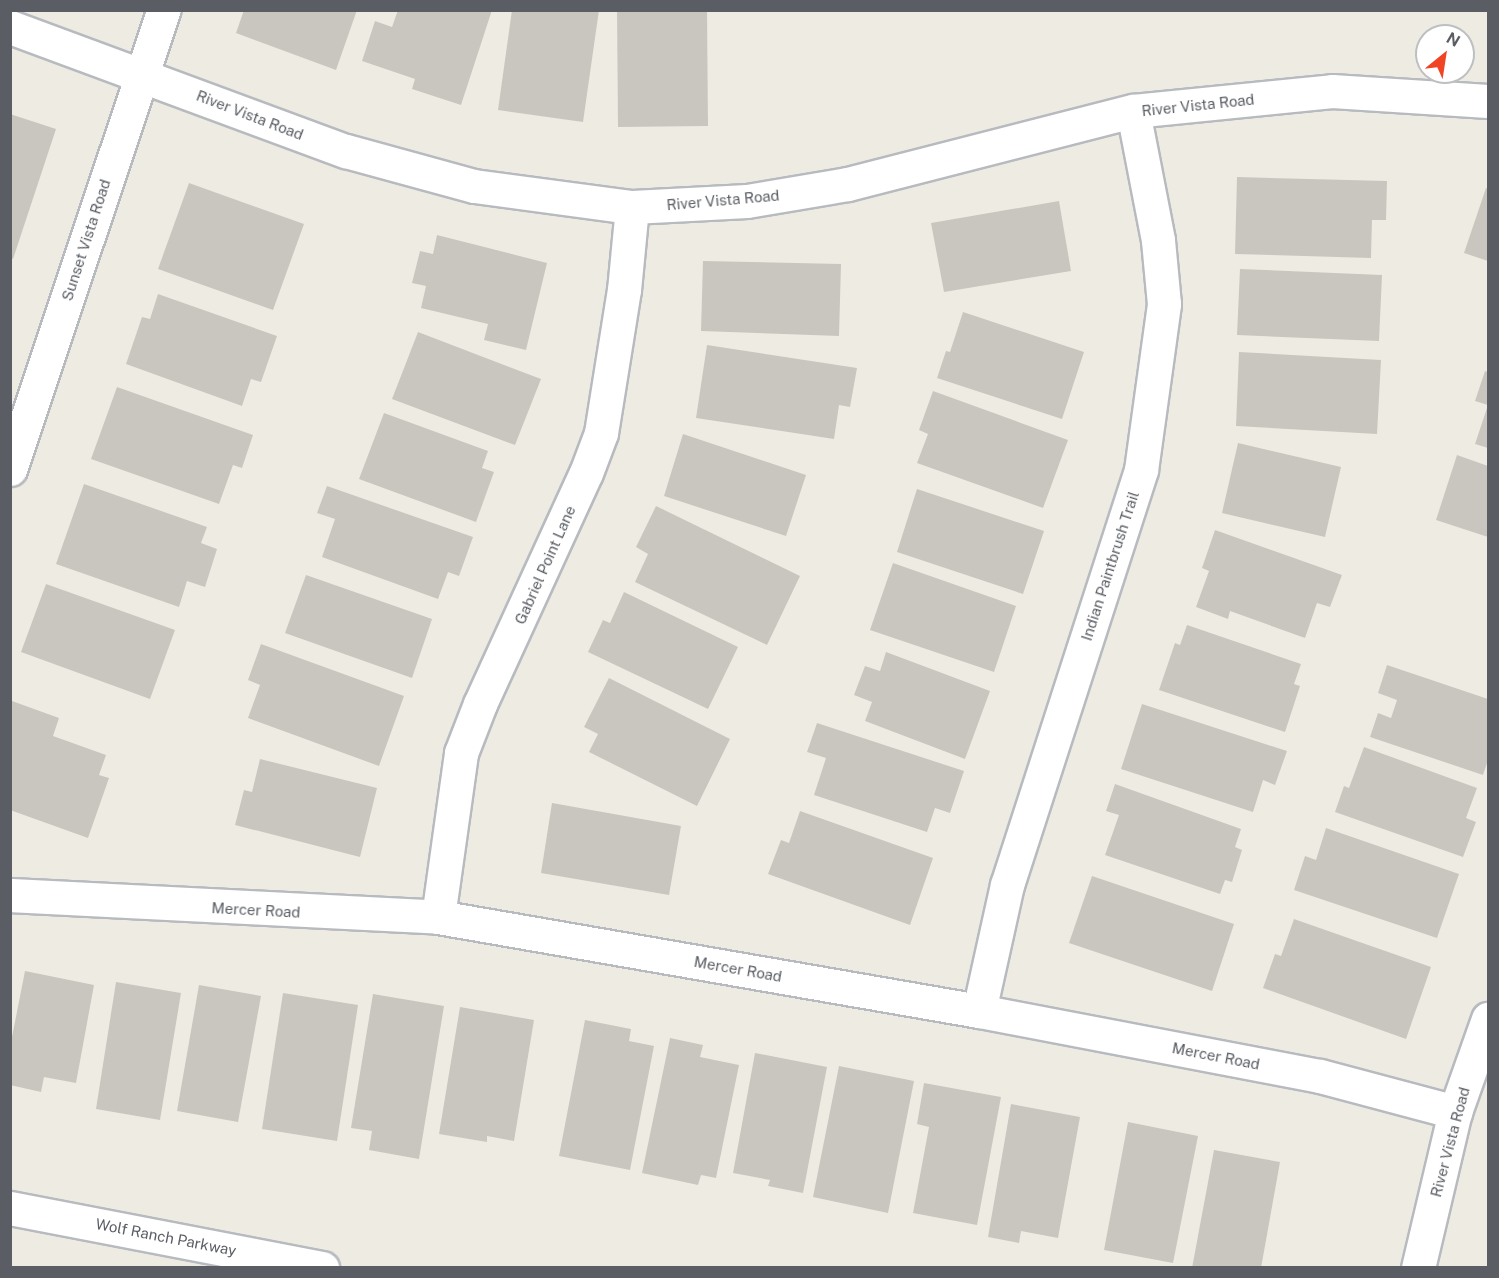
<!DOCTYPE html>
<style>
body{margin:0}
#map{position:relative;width:1499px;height:1278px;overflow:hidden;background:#eeece2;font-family:"Public Sans",sans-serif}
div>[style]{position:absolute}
.building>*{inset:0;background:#c9c6bf}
.roads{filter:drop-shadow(2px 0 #b7babf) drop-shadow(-2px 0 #b7babf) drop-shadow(0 2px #b7babf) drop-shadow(0 -2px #b7babf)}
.minor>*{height:33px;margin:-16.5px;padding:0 16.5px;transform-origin:16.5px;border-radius:16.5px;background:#fff}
span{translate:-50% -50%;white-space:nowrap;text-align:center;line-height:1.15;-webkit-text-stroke:4.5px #fff;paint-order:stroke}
.street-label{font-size:15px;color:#5a5e64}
.frame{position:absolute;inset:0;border:12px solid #5a5e64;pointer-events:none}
.north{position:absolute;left:1415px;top:24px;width:60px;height:60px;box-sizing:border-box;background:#fff;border:2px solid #bdbfc1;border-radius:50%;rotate:30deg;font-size:16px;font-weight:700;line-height:24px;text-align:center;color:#5a5e64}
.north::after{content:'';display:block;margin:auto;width:21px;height:27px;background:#f14425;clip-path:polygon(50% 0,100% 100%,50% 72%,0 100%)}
</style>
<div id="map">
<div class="building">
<i style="clip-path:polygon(244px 10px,357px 10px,336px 70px,236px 33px)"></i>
<i style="clip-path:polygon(398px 10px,492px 10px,461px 105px,412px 89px,415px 79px,362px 61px,375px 21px,392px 27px)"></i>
<i style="clip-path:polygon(512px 10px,599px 10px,583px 122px,498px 110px)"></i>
<i style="clip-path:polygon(617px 10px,707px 10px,708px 126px,618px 127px)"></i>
<i style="clip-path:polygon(10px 114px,56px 129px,13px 259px,10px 258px)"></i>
<i style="clip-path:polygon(1237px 177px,1387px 181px,1386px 220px,1372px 220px,1371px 258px,1235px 254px)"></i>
<i style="clip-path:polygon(189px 183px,304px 224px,273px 310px,158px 269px)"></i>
<i style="clip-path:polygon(1486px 188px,1488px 189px,1488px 261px,1464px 253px)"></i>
<i style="clip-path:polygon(1059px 201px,1071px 271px,944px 292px,931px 223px)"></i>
<i style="clip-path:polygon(437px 235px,547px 263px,526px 350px,484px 340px,488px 324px,421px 308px,426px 286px,412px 283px,420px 251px,433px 254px)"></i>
<i style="clip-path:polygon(703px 261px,841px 264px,839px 336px,701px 331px)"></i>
<i style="clip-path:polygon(1240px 269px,1382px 275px,1379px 341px,1237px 335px)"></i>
<i style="clip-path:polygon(158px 294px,277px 336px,261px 382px,251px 379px,242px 406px,126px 364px,142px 317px,150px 319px)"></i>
<i style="clip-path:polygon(963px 312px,1084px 352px,1062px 419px,937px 378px,946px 351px,950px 352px)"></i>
<i style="clip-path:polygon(418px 332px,541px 379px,515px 445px,392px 399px)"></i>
<i style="clip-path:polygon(707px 345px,857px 368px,850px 407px,839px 405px,834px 439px,696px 418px)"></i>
<i style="clip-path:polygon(1239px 352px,1381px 360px,1377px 434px,1236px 426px)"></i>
<i style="clip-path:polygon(1485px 371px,1488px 372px,1488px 448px,1475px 444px,1488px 405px,1475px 401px)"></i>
<i style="clip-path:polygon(117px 387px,253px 435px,242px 468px,233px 465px,219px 504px,91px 459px)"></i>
<i style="clip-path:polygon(933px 391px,1068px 440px,1043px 508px,917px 463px,928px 434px,919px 430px)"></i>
<i style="clip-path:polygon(384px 413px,488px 451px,482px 468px,494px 472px,476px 522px,359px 479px)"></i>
<i style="clip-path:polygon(683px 434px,806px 475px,786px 536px,664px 496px)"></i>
<i style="clip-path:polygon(1238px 443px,1341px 467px,1325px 537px,1222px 513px)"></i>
<i style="clip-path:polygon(1457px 455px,1488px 466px,1488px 537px,1436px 520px)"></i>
<i style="clip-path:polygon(84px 484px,207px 527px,201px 543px,217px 549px,205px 587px,187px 581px,179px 607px,56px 564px)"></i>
<i style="clip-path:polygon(327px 486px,473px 537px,459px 576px,448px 572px,438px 599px,322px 557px,335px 519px,317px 513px)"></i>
<i style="clip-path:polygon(917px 489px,1044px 531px,1023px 594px,897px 552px)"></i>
<i style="clip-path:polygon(656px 506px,800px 576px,767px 645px,635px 582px,648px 554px,636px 547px)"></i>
<i style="clip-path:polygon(1215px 530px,1342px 575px,1330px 607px,1317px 603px,1305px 638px,1230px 611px,1228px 619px,1196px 607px,1209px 571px,1202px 568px)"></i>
<i style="clip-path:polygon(893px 563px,1016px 606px,994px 672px,870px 630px)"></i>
<i style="clip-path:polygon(306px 575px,432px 619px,412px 678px,285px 633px)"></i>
<i style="clip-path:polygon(46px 584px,175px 630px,150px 699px,21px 652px)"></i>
<i style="clip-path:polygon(624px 592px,738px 647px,708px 709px,588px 652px,603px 620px,610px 623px)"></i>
<i style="clip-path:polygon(1187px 625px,1301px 664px,1294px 684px,1300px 686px,1285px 732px,1159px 690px,1175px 643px,1180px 645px)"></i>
<i style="clip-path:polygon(261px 644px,404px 696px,379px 766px,248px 718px,260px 685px,248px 680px)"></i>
<i style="clip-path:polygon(886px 652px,990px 691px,965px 759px,865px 721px,872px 702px,854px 695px,865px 666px,880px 671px)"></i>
<i style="clip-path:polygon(1387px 665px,1488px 699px,1488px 760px,1483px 775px,1370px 737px,1378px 713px,1391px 718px,1397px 700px,1378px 693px)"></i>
<i style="clip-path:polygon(609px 678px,730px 739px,697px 806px,589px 752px,598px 734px,584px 727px)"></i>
<i style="clip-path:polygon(12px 701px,59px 718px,53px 736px,106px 755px,99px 775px,109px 778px,88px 838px,10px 810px)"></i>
<i style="clip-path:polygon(1142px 704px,1287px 751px,1275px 785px,1263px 780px,1253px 812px,1121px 769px)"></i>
<i style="clip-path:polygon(817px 723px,964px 771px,950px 813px,935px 808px,927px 832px,814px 795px,826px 758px,807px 752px)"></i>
<i style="clip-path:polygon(1364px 747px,1477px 788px,1466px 818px,1476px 822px,1463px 857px,1335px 812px,1344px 786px,1349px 788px)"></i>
<i style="clip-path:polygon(260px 759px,377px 788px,360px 857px,235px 825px,244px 790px,252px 792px)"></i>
<i style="clip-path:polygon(1115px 784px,1241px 829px,1235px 847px,1242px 850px,1232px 882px,1225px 880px,1220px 894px,1105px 855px,1119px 815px,1106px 811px)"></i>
<i style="clip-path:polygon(552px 803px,681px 826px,669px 895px,541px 873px)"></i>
<i style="clip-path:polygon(800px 811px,933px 858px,910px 925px,768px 874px,781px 840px,789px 843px)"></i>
<i style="clip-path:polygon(1326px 828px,1459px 874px,1437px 938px,1294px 890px,1305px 856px,1316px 860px)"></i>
<i style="clip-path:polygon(1092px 876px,1234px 924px,1212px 991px,1069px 943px)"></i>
<i style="clip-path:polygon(1294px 919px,1431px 967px,1406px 1039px,1263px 988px,1275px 954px,1281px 956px)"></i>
<i style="clip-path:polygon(25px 971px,94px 985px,76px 1083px,44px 1077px,41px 1092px,10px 1085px,10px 1047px)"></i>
<i style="clip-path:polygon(116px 982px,181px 993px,160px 1120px,96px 1109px)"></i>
<i style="clip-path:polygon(199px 985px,261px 996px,238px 1122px,177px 1111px)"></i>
<i style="clip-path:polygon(283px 993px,358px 1005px,337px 1141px,262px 1129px)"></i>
<i style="clip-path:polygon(373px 994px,444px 1006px,419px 1159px,369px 1150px,372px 1131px,351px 1128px)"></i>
<i style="clip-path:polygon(460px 1007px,534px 1020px,514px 1141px,487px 1136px,487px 1142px,439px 1134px)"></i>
<i style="clip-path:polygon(585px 1020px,631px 1029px,629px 1041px,654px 1046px,630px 1170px,559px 1156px)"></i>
<i style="clip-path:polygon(670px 1038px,703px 1045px,700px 1057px,739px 1065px,716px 1178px,701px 1175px,698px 1185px,642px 1173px)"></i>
<i style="clip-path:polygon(755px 1053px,827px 1067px,803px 1193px,768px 1186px,770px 1180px,733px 1173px)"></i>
<i style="clip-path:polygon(839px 1066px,914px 1081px,888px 1213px,813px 1197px)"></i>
<i style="clip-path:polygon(924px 1083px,1001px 1097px,977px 1225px,913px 1213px,929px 1127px,917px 1124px)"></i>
<i style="clip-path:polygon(1011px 1104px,1080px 1117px,1058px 1238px,1021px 1231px,1019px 1243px,988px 1237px)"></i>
<i style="clip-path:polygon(1128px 1122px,1198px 1136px,1173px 1263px,1104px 1250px)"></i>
<i style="clip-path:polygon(1214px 1150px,1280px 1162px,1261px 1268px,1192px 1268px)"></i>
</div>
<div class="roads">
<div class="minor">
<i style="left:10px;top:27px;width:358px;rotate:20.3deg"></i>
<i style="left:346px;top:151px;width:133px;rotate:15.3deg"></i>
<i style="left:474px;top:186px;width:159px;rotate:7.6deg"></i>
<i style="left:632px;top:207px;width:115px;rotate:-3deg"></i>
<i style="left:747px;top:201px;width:102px;rotate:-9.6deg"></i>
<i style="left:848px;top:184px;width:294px;rotate:-14.4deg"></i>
<i style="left:1133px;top:111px;width:200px;rotate:-5.7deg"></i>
<i style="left:1332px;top:91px;width:156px;rotate:3.7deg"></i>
<i style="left:10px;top:469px;width:484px;rotate:-71.5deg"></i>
<i style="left:10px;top:895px;width:429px;rotate:2.9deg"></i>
<i style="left:438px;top:917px;width:549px;rotate:9.86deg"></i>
<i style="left:979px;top:1011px;width:347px;rotate:10.8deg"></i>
<i style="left:1320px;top:1076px;width:140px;rotate:14.9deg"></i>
<i style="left:438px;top:917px;width:166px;rotate:-82deg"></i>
<i style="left:461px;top:753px;width:53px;rotate:-68.8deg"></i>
<i style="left:480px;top:704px;width:254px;rotate:-65.4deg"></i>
<i style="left:586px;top:473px;width:43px;rotate:-69.4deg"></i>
<i style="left:601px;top:433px;width:145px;rotate:-80.9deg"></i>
<i style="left:624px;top:290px;width:83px;rotate:-84.5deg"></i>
<i style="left:979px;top:1011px;width:129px;rotate:-77.5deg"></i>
<i style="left:1007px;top:885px;width:436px;rotate:-72.1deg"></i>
<i style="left:1141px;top:470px;width:168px;rotate:-82.1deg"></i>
<i style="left:1164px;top:304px;width:64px;rotate:-95.4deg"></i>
<i style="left:1158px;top:240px;width:131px;rotate:-101deg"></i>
<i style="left:10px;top:1208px;width:318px;rotate:10.9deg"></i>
<i style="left:1418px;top:1268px;width:160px;rotate:-76.7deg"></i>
<i style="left:1455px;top:1112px;width:99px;rotate:-70.5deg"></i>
</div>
</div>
<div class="street-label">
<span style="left:1198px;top:105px;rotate:-6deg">River Vista Road</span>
<span style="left:250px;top:115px;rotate:21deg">River Vista Road</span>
<span style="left:723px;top:200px;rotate:-5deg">River Vista Road</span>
<span style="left:86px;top:240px;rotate:-72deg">Sunset Vista Road</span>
<span style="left:545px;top:565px;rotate:-66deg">Gabriel Point Lane</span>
<span style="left:1110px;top:566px;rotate:-72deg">Indian Paintbrush Trail</span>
<span style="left:256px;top:910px;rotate:3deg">Mercer Road</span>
<span style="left:738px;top:969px;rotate:10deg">Mercer Road</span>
<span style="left:1216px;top:1056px;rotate:11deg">Mercer Road</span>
<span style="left:1450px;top:1142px;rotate:-75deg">River Vista Road</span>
<span style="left:166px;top:1237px;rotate:11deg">Wolf Ranch Parkway</span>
</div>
<div class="frame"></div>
<div class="north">N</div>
</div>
